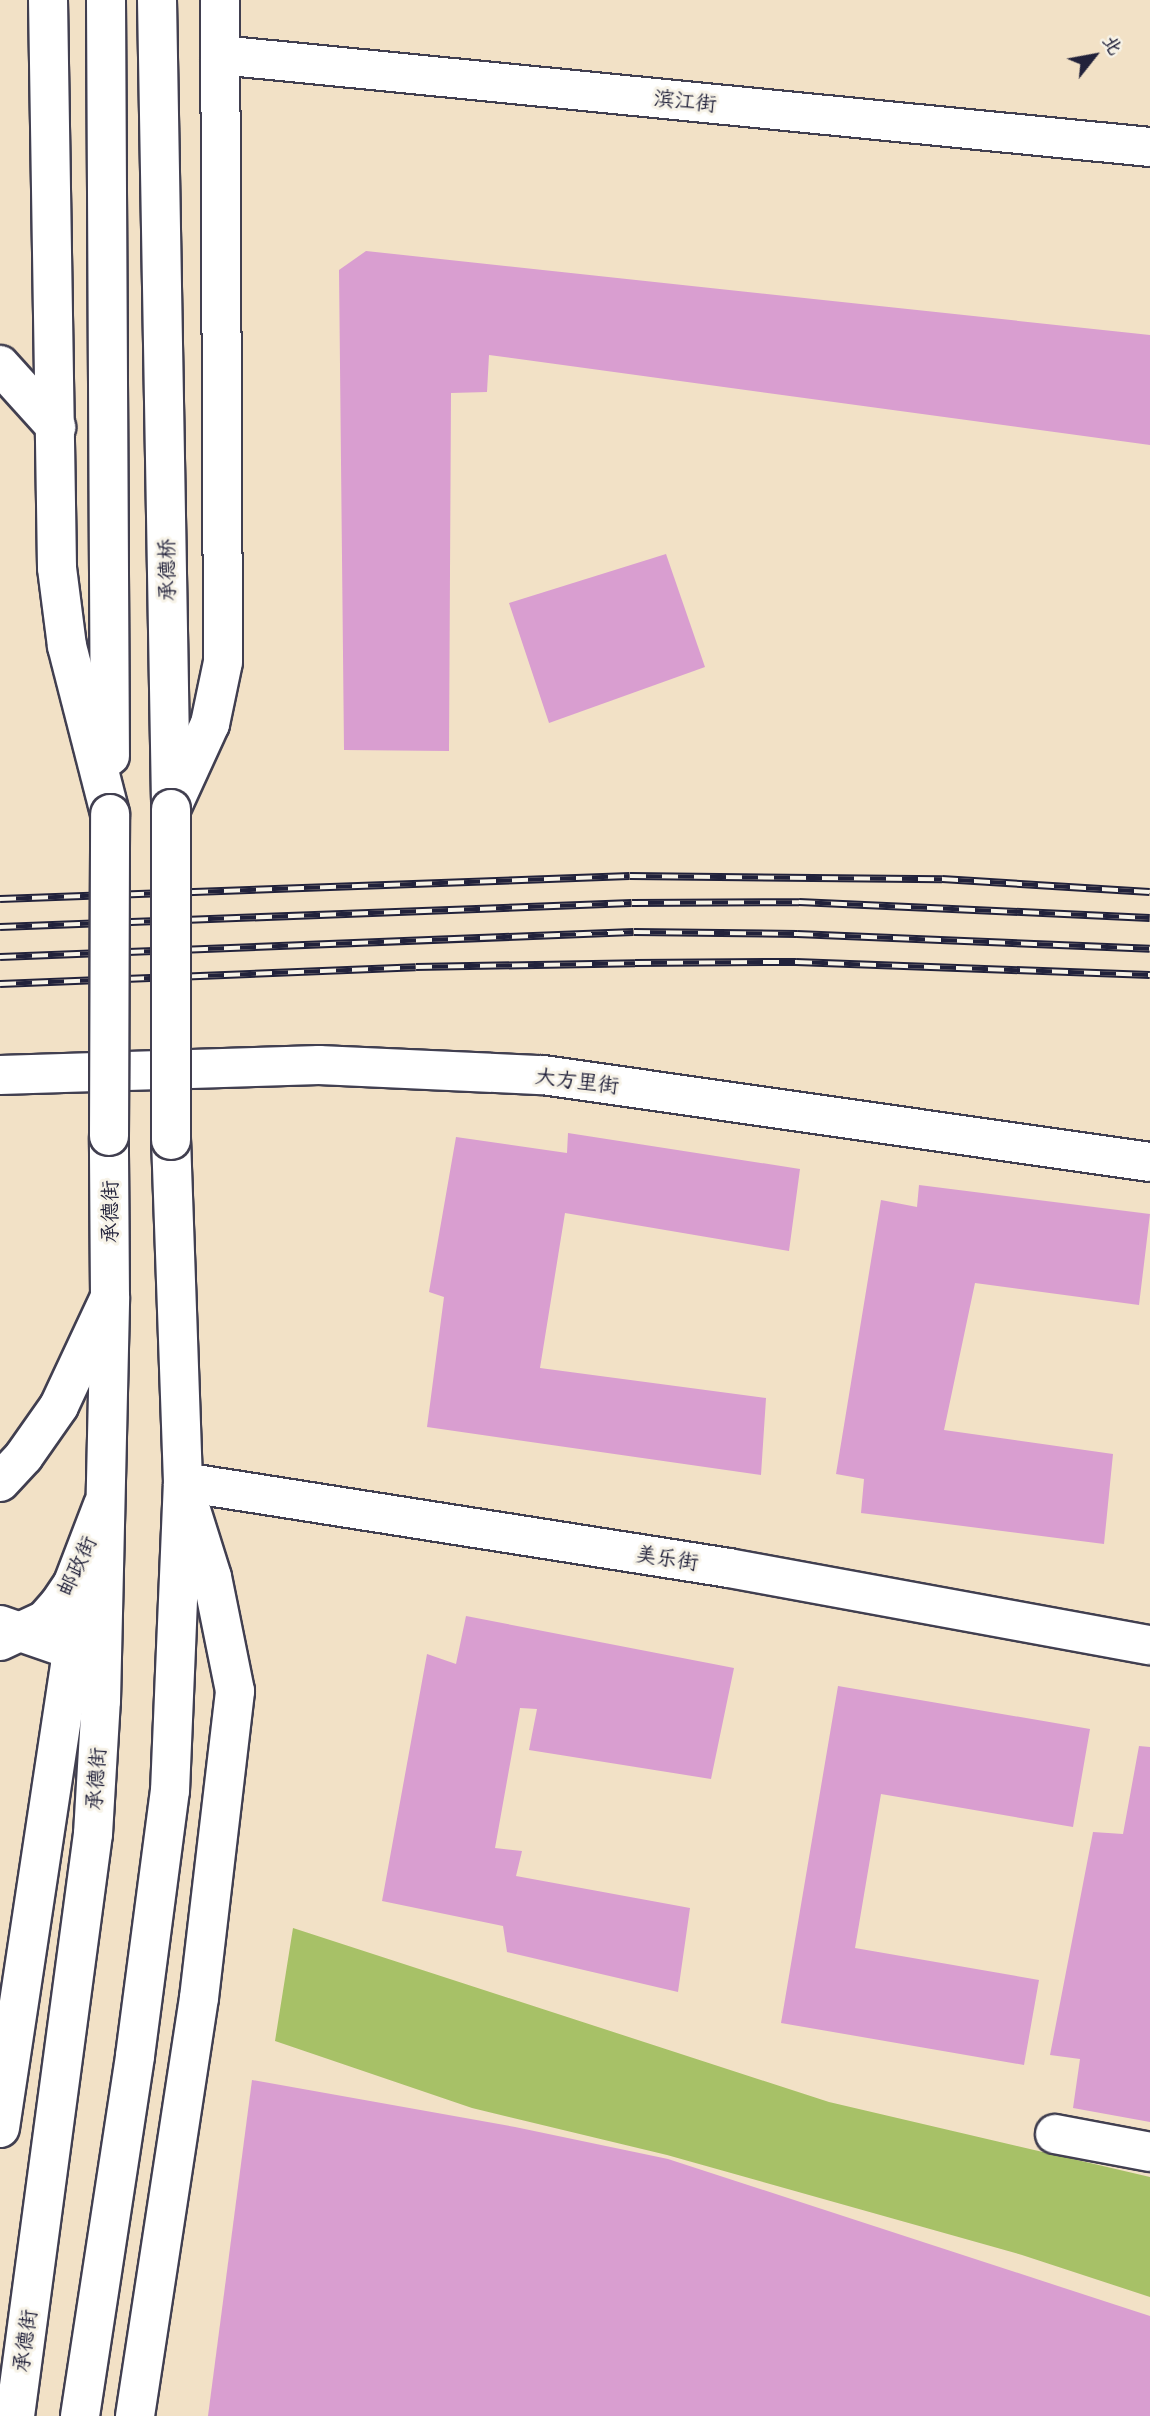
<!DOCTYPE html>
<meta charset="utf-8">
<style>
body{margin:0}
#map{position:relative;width:1150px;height:2416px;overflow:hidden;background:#f2e1c6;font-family:Sriracha,"LXGW WenKai TC",sans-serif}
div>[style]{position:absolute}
.green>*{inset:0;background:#a7c167}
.building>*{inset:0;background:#d99ed0}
.roads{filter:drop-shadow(2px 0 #413f50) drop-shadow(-2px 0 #413f50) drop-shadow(0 2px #413f50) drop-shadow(0 -2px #413f50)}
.minor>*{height:38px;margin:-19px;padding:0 19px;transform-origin:19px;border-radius:19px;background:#fff}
.major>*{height:38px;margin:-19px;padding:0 19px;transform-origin:19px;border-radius:19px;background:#fff}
.highway>*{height:38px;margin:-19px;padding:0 19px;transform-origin:19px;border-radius:19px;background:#fff}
.rail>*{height:8px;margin-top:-4px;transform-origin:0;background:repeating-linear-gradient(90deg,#f7f3e8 0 16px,#22223b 0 32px);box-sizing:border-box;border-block:2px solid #22223b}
.bridges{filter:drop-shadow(2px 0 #413f50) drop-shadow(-2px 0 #413f50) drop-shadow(0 2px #413f50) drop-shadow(0 -2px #413f50)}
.highway-bridge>*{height:38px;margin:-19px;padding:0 19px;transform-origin:19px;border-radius:19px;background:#fff}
span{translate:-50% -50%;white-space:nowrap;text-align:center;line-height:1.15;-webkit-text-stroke:6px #f7f3e8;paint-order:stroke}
.street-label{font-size:21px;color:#22223b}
.north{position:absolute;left:1059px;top:21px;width:70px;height:70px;-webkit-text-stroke:5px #f7f3e8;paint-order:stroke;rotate:59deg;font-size:19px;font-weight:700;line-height:28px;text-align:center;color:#22223b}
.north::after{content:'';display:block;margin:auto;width:24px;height:32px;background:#22223b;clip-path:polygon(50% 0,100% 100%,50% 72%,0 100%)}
</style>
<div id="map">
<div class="green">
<i style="clip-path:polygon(293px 1928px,829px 2102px,1150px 2177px,1150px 2297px,1022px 2255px,667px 2155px,472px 2108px,275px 2041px)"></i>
</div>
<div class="building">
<i style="clip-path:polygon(366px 251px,1150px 335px,1150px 445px,489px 355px,487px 392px,451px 393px,449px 751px,344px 750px,339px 270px)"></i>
<i style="clip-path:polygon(666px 554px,705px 667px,549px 723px,509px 603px)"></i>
<i style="clip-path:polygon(568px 1133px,800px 1169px,789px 1251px,565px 1213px,540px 1368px,766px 1398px,761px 1475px,427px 1427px,444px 1297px,429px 1292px,456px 1137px,567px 1153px)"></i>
<i style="clip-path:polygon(919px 1185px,1150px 1214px,1139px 1305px,975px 1283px,944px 1430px,1113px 1454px,1104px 1544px,861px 1513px,864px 1479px,836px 1474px,881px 1200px,917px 1207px)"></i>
<i style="clip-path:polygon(466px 1616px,734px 1668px,711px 1779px,529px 1750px,537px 1709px,520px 1708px,495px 1848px,522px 1851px,516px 1876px,690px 1908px,678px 1992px,507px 1952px,503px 1926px,382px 1901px,427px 1654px,456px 1664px)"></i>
<i style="clip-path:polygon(838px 1686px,1090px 1729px,1073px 1827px,881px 1794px,855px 1948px,1039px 1980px,1024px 2065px,781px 2023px)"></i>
<i style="clip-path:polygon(1139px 1746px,1150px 1747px,1150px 2122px,1073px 2108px,1080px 2059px,1050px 2055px,1093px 1832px,1123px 1834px)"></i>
<i style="clip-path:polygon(252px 2080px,515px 2127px,668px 2159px,1150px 2316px,1150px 2416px,208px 2416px)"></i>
</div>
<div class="roads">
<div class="minor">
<i style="left:220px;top:55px;width:935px;rotate:5.65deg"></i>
<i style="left:0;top:365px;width:84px;rotate:47.9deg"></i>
<i style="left:183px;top:1482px;width:553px;rotate:8.95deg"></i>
<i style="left:729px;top:1568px;width:428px;rotate:10.4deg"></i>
<i style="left:0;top:1641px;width:50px;rotate:-25deg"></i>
<i style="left:45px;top:1620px;width:21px;rotate:-49deg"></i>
<i style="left:59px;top:1604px;width:25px;rotate:-56deg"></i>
<i style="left:73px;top:1583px;width:84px;rotate:-69deg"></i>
<i style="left:1055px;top:2134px;width:97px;rotate:10.7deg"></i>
</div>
<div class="major">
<i style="left:0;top:1075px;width:319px;rotate:-1.8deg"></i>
<i style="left:319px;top:1065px;width:224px;rotate:2.6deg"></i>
<i style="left:543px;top:1075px;width:613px;rotate:8.16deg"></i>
<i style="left:0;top:1482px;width:35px;rotate:-47deg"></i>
<i style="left:24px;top:1456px;width:61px;rotate:-55deg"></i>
<i style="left:59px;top:1406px;width:120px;rotate:-64.9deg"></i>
<i style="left:0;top:1625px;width:79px;rotate:19.1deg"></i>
</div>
<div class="highway">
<i style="left:48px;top:0;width:568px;rotate:89.09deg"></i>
<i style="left:57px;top:568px;width:79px;rotate:82.7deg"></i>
<i style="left:67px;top:646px;width:173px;rotate:75.6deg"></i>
<i style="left:106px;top:0;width:756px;rotate:89.7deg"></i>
<i style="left:157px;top:0;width:800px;rotate:89deg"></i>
<i style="left:171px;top:809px;width:94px;rotate:-65.4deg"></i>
<i style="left:210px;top:724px;width:63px;rotate:-78.2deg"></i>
<i style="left:223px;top:662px;width:662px;rotate:-90.26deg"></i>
<i style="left:0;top:2128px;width:468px;rotate:-81.4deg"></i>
<i style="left:70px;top:1665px;width:64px;rotate:-71.8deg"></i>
<i style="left:15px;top:2416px;width:587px;rotate:-82.37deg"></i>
<i style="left:93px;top:1834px;width:133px;rotate:-86.6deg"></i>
<i style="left:101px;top:1701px;width:404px;rotate:-88.7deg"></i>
<i style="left:110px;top:1297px;width:161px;rotate:-90.4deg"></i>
<i style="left:80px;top:2416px;width:364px;rotate:-81.3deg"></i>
<i style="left:135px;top:2056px;width:267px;rotate:-82.5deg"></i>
<i style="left:170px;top:1791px;width:309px;rotate:-87.6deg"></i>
<i style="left:183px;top:1482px;width:342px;rotate:-92deg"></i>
<i style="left:135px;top:2416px;width:423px;rotate:-81.3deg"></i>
<i style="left:199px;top:1998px;width:309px;rotate:-83.3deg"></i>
<i style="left:235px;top:1691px;width:116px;rotate:-101.4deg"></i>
<i style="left:212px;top:1577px;width:70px;rotate:-107.4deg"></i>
</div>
</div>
<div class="rail">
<i style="left:0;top:899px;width:630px;rotate:-2.09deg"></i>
<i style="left:630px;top:876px;width:312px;rotate:0.6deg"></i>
<i style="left:942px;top:879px;width:208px;rotate:3.6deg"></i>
<i style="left:0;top:927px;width:632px;rotate:-2.17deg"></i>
<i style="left:632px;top:903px;width:167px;rotate:-0.3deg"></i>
<i style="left:799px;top:902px;width:351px;rotate:2.6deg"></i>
<i style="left:0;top:957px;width:634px;rotate:-2.26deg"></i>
<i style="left:634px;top:932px;width:163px;rotate:0.7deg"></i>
<i style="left:797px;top:934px;width:353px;rotate:2.4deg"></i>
<i style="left:0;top:984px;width:416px;rotate:-2.3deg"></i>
<i style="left:416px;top:967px;width:219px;rotate:-1deg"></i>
<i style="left:635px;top:963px;width:161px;rotate:-0.4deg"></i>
<i style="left:796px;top:962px;width:354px;rotate:2.1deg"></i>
</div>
<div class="bridges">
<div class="highway-bridge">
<i style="left:109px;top:1136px;width:322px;rotate:-89.8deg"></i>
<i style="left:171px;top:1140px;width:331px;rotate:-90deg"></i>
</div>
</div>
<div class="street-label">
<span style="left:685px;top:101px;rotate:6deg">滨江街</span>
<span style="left:167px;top:570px;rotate:-91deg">承德桥</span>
<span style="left:577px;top:1081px;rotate:7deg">大方里街</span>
<span style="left:110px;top:1212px;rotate:-90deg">承德街</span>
<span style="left:667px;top:1558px;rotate:9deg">美乐街</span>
<span style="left:77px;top:1566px;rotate:-65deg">邮政街</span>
<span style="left:96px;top:1779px;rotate:-86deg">承德街</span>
<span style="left:25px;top:2341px;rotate:-82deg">承德街</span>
</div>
<div class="north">北</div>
</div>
